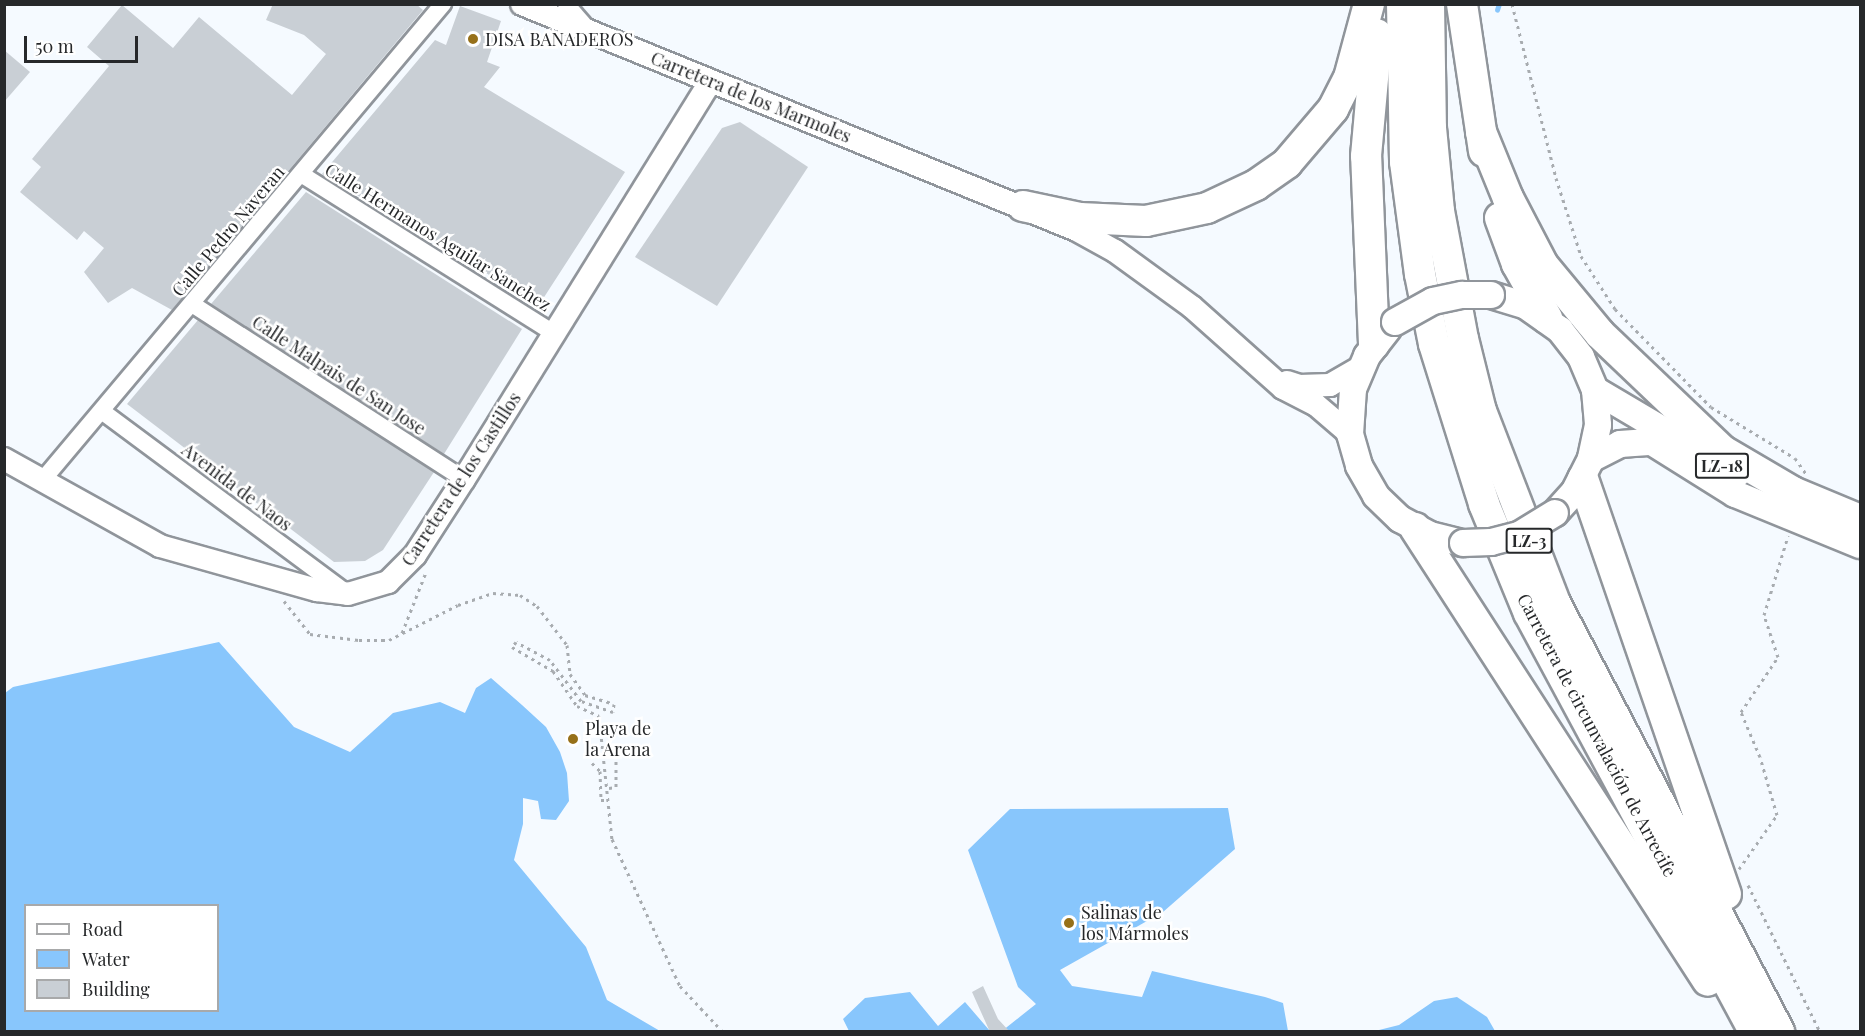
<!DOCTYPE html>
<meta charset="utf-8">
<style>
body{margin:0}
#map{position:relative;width:1865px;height:1036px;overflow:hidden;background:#f5faff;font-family:"Playfair Display",serif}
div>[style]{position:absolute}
.water>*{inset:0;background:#88c6fc}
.stream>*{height:4.5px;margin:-2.25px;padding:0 2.25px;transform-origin:2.25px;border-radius:2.25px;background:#88c6fc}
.building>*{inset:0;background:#c9cfd5}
.path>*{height:3px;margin-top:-1.5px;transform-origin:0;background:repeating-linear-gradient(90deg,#a8acb0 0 3px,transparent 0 7.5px)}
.roads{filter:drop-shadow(2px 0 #90959b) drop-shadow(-2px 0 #90959b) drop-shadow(0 2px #90959b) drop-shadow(0 -2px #90959b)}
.minor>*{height:16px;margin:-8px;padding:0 8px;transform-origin:8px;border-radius:8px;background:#fff}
.secondary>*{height:22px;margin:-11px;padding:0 11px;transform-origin:11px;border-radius:11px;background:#fff}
.primary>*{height:26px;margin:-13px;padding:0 13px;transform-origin:13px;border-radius:13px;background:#fff}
.motorway>*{height:30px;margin:-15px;padding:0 15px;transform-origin:15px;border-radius:15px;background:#fff}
.bridges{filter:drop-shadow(2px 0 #90959b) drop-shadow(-2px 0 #90959b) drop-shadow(0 2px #90959b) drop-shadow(0 -2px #90959b)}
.primary-bridge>*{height:26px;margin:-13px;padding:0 13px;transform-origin:13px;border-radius:13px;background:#fff}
.dots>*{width:16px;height:16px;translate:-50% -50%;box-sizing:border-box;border:3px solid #fff;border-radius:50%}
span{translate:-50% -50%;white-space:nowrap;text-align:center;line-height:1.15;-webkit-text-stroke:5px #fff;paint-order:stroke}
.shield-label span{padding:2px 4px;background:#fff;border:2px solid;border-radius:4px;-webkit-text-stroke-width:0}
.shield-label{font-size:16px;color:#26282a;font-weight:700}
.poi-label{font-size:18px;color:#26282a}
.left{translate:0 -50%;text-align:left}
.street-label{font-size:18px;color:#26282a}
.frame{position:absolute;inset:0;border:6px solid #26282a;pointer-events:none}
.legend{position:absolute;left:24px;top:904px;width:195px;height:108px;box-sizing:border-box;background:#fff;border:2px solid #a8a9aa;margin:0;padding:8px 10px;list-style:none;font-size:18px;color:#26282a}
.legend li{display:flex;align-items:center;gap:12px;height:30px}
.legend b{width:30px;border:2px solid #a8a9aa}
.scale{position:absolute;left:24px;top:36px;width:114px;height:27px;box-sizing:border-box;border:3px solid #26282a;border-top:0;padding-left:8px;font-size:18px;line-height:21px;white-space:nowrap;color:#26282a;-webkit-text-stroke:4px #fff;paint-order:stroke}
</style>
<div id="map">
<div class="water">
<i style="clip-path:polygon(evenodd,219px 642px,294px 727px,350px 752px,393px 713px,440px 702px,465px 713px,476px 688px,491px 678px,522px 705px,546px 727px,560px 752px,567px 773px,569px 801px,556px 820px,541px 819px,538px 801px,523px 798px,523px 824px,514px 860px,586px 947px,607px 1000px,660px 1031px,5px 1031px,5px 693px,13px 687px,219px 642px,26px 906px,218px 906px,218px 1010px,26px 1010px,26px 906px)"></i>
<i style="clip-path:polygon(1228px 808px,1235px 849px,1163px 912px,1060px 970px,1072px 986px,1142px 997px,1152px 971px,1265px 997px,1283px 1003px,1288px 1031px,1002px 1031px,1036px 1004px,1018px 987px,968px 850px,1010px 809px)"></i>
<i style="clip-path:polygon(910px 992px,938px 1026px,965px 1002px,990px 1031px,849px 1031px,843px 1019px,865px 998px)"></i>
<i style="clip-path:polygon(1457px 997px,1487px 1017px,1495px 1031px,1375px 1031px,1399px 1025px,1434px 1001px)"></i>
</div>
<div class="stream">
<i style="left:1497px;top:10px;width:6px;rotate:-72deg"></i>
</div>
<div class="building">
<i style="clip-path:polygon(273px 4px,416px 4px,423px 10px,172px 310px,132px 288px,108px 303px,84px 272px,104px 248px,84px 231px,77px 240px,20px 192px,41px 167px,32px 159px,109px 66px,87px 47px,122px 5px,173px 48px,199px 17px,292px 95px,326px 54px,304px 35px,266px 20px)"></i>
<i style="clip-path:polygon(460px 6px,501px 21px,487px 62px,500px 67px,484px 87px,625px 172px,539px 305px,322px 174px,435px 40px,446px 45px)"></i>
<i style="clip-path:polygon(4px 50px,30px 72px,4px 102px)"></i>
<i style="clip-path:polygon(740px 122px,808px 167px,717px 306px,635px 257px,722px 128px)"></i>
<i style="clip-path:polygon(306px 192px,522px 329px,444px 454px,211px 304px)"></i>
<i style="clip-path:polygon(198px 320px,434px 472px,383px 550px,365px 561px,334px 562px,127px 404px)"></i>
<i style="clip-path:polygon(983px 986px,998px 1019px,1010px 1032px,990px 1032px,972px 992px)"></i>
</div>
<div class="path">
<i style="left:1512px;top:4px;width:179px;rotate:75.8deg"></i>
<i style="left:1556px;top:178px;width:82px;rotate:72.2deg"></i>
<i style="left:1581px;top:256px;width:63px;rotate:57.3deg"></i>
<i style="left:1615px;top:309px;width:137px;rotate:45.6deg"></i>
<i style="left:1711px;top:407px;width:98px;rotate:31.3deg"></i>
<i style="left:1795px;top:458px;width:19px;rotate:55deg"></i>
<i style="left:284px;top:601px;width:42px;rotate:51.8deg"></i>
<i style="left:310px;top:634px;width:49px;rotate:7deg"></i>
<i style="left:359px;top:640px;width:30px"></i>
<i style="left:389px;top:640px;width:77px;rotate:-26.9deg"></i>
<i style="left:458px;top:605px;width:37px;rotate:-19deg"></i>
<i style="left:493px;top:593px;width:27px;rotate:4deg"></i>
<i style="left:520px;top:595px;width:20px;rotate:33deg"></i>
<i style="left:537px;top:606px;width:49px;rotate:52.4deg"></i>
<i style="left:567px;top:645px;width:29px;rotate:84deg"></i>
<i style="left:570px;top:674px;width:26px;rotate:54deg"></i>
<i style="left:585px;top:695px;width:30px;rotate:17deg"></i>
<i style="left:614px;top:704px;width:8px;rotate:97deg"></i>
<i style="left:613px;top:712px;width:34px;rotate:-161deg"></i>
<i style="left:581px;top:701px;width:51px;rotate:-127.1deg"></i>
<i style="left:550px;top:660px;width:38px;rotate:-152deg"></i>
<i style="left:516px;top:642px;width:6px;rotate:129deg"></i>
<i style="left:512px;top:647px;width:48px;rotate:30.3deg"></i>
<i style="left:553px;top:671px;width:42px;rotate:55.6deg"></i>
<i style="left:577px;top:706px;width:24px;rotate:24deg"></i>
<i style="left:599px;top:716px;width:124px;rotate:84deg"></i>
<i style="left:612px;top:839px;width:162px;rotate:65.2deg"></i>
<i style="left:680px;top:986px;width:63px;rotate:46.9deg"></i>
<i style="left:402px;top:633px;width:66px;rotate:-68.5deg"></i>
<i style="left:592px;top:763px;width:11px;rotate:45deg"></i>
<i style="left:600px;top:771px;width:29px;rotate:88deg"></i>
<i style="left:601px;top:800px;width:7px"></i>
<i style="left:609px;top:788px;width:7px;rotate:-8deg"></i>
<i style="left:616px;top:787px;width:31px;rotate:-90deg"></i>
<i style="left:1739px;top:869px;width:66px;rotate:-54.9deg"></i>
<i style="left:1777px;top:815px;width:60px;rotate:-106.3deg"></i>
<i style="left:1760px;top:757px;width:49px;rotate:-112.9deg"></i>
<i style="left:1741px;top:712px;width:66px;rotate:-56.1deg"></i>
<i style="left:1778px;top:657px;width:44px;rotate:-108.4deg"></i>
<i style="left:1764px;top:615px;width:83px;rotate:-73.1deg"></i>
<i style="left:1748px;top:885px;width:164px;rotate:63.9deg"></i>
</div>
<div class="roads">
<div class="minor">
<i style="left:566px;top:4px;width:30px;rotate:49deg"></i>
<i style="left:301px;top:174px;width:298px;rotate:32.2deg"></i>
<i style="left:192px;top:304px;width:323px;rotate:32.8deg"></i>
<i style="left:103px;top:412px;width:305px;rotate:36.6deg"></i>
<i style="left:41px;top:482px;width:625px;rotate:-49.94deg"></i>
</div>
<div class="secondary">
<i style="left:522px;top:4px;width:599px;rotate:22.16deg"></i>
<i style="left:1077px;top:230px;width:43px;rotate:28.9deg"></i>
<i style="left:1115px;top:251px;width:95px;rotate:36deg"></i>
<i style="left:1192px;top:307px;width:122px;rotate:41.7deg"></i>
<i style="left:1283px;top:388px;width:36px;rotate:27deg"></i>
<i style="left:1315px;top:404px;width:46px;rotate:40.6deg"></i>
<i style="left:1287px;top:382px;width:13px;rotate:18deg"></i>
<i style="left:1299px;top:386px;width:31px;rotate:-2deg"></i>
<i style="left:1330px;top:385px;width:34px;rotate:-30deg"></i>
<i style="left:4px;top:459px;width:179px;rotate:29.1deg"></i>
<i style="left:160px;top:546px;width:163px;rotate:15.7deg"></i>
<i style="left:317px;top:590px;width:31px;rotate:7deg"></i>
<i style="left:348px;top:594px;width:42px;rotate:-16.7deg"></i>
<i style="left:388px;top:582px;width:38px;rotate:-45deg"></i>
<i style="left:415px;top:555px;width:90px;rotate:-57.2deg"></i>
<i style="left:464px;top:479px;width:468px;rotate:-58.2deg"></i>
</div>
<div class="primary">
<i style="left:1491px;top:295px;width:37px;rotate:17deg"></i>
<i style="left:1526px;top:306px;width:42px;rotate:35.2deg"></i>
<i style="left:1560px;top:330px;width:34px;rotate:52deg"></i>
<i style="left:1581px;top:357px;width:36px;rotate:67deg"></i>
<i style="left:1595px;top:390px;width:35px;rotate:85deg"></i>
<i style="left:1598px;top:425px;width:35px;rotate:102deg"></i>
<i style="left:1591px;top:459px;width:36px;rotate:117deg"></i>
<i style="left:1575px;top:491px;width:30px;rotate:132deg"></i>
<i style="left:1388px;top:329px;width:34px;rotate:128deg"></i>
<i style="left:1367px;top:356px;width:36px;rotate:113deg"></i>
<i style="left:1353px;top:389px;width:45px;rotate:93.8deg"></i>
<i style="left:1350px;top:434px;width:33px;rotate:74deg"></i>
<i style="left:1359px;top:466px;width:34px;rotate:60deg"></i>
<i style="left:1376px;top:496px;width:33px;rotate:44deg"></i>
<i style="left:1400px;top:519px;width:34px;rotate:28deg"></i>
<i style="left:1430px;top:535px;width:34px;rotate:14deg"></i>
<i style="left:1595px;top:390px;width:165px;rotate:30.6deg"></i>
<i style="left:1591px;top:459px;width:33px;rotate:-27deg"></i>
<i style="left:1620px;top:444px;width:32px;rotate:-4deg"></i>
<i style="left:1652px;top:442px;width:98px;rotate:32.1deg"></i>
<i style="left:1735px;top:494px;width:135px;rotate:22.2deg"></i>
</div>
<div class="motorway">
<i style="left:1402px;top:4px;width:158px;rotate:88.9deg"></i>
<i style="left:1405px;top:162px;width:113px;rotate:82.4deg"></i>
<i style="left:1420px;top:274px;width:71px;rotate:78.7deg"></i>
<i style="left:1434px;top:344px;width:168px;rotate:72.6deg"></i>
<i style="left:1484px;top:504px;width:118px;rotate:67.6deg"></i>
<i style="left:1529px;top:613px;width:476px;rotate:61.7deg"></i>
<i style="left:1429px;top:4px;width:124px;rotate:89.1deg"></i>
<i style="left:1431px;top:128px;width:83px;rotate:84.5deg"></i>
<i style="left:1439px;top:211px;width:130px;rotate:79.4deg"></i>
<i style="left:1463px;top:339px;width:74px;rotate:76deg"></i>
<i style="left:1481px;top:411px;width:206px;rotate:68.9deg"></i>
<i style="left:1555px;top:603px;width:484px;rotate:62.4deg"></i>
<i style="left:1462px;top:4px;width:149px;rotate:81.5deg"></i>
<i style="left:1481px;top:132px;width:71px;rotate:67.8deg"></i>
<i style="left:1508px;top:198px;width:76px;rotate:62.4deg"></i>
<i style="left:1543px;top:265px;width:89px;rotate:50.4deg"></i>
<i style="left:1600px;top:334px;width:170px;rotate:43.6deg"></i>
<i style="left:1723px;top:451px;width:81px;rotate:30.4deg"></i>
<i style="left:1793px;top:492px;width:73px;rotate:22.7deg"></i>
<i style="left:1023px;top:206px;width:58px;rotate:11.9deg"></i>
<i style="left:1080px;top:218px;width:66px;rotate:2.6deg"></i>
<i style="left:1146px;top:221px;width:62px;rotate:-12deg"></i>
<i style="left:1207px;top:208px;width:54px;rotate:-25.1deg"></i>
<i style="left:1256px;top:185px;width:38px;rotate:-35deg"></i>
<i style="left:1287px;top:163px;width:71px;rotate:-49.6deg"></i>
<i style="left:1333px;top:109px;width:35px;rotate:-63deg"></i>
<i style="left:1349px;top:78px;width:77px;rotate:-74.9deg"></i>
<i style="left:1500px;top:218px;width:49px;rotate:69.7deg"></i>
<i style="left:1517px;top:264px;width:62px;rotate:60.9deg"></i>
<i style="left:1374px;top:344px;width:188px;rotate:-92.4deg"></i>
<i style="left:1366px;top:156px;width:122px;rotate:-84.8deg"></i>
<i style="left:1583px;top:479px;width:439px;rotate:71deg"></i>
<i style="left:1415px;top:528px;width:539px;rotate:57.11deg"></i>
</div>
</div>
<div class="bridges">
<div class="primary-bridge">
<i style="left:1395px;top:322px;width:43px;rotate:-28.9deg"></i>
<i style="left:1433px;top:301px;width:30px;rotate:-12deg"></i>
<i style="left:1462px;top:295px;width:29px"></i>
<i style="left:1463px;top:543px;width:28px;rotate:-2deg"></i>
<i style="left:1491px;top:542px;width:29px;rotate:-14deg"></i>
<i style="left:1519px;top:535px;width:42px;rotate:-31.4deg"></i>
</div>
</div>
<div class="dots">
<i style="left:473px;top:39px;background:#967019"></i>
<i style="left:573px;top:739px;background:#967019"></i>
<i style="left:1069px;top:923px;background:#967019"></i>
</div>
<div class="shield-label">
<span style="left:1722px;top:466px">LZ-18</span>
<span style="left:1529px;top:541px">LZ-3</span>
</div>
<div class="poi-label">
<span class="left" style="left:485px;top:39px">DISA BANADEROS</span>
<span class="left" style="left:585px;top:739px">Playa de<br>la Arena</span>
<span class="left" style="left:1081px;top:923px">Salinas de<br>los Mármoles</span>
</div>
<div class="street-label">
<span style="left:751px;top:97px;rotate:22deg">Carretera de los Marmoles</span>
<span style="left:228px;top:231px;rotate:-50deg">Calle Pedro Naveran</span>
<span style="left:438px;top:237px;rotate:32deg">Calle Hermanos Aguilar Sanchez</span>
<span style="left:339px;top:375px;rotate:33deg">Calle Malpais de San Jose</span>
<span style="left:461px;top:479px;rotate:-57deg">Carretera de los Castillos</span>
<span style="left:237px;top:487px;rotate:37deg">Avenida de Naos</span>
<span style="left:1597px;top:735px;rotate:62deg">Carretera de circunvalación de Arrecife</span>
</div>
<div class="frame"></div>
<ul class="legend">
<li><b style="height:8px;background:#fff"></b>Road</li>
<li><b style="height:16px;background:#88c6fc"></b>Water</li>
<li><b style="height:16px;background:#c9cfd5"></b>Building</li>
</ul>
<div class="scale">50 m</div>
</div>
